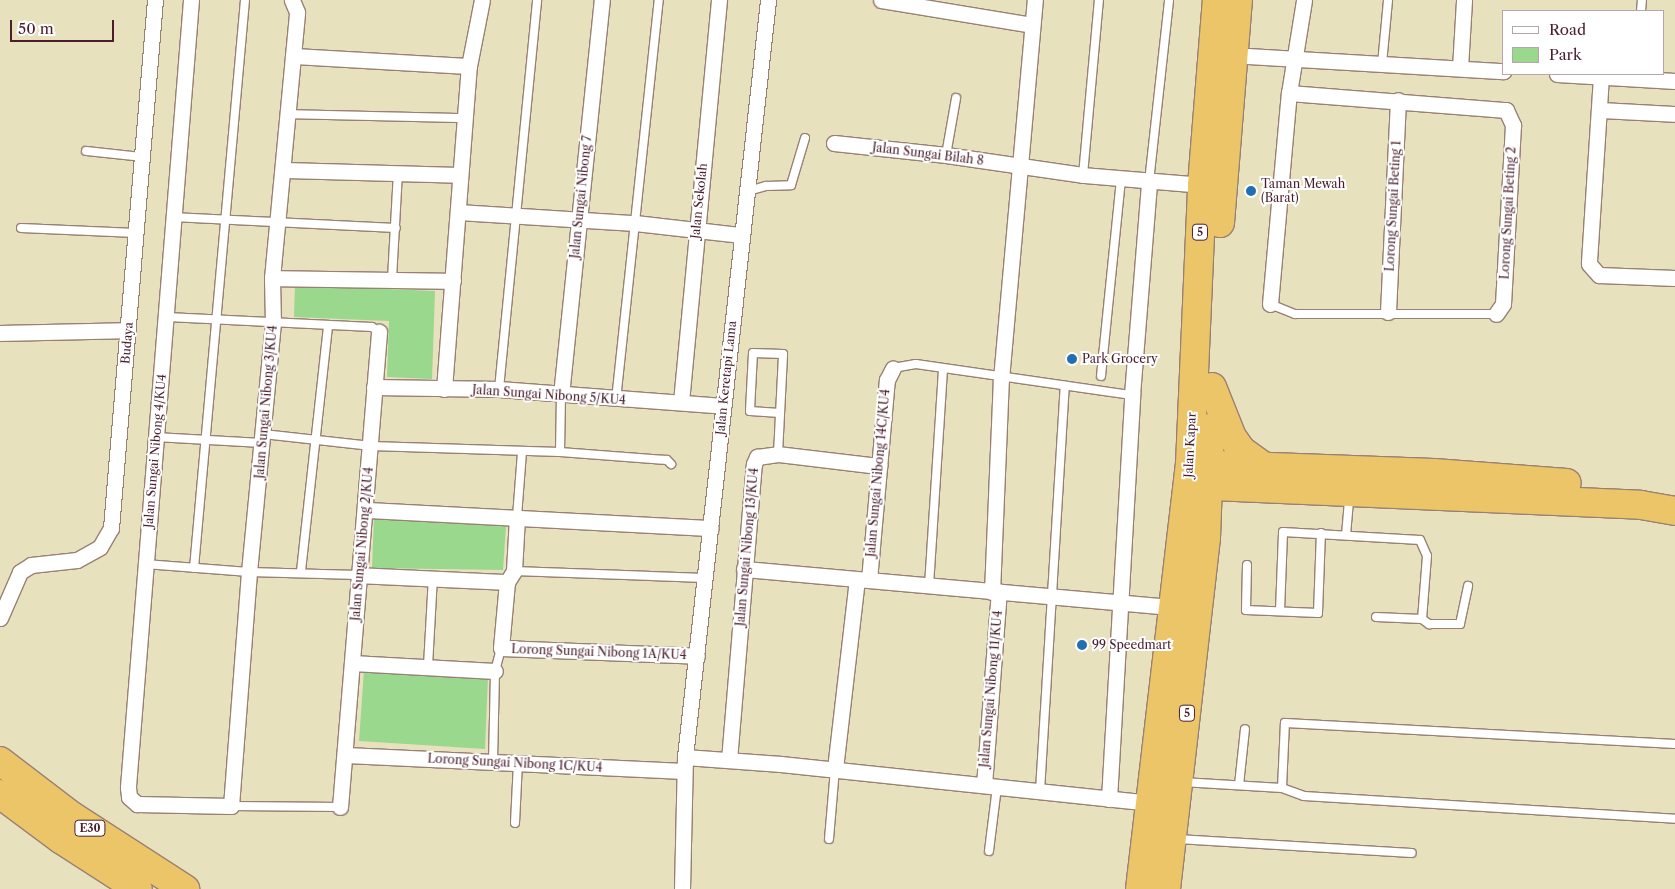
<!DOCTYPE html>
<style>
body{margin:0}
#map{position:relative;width:1675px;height:889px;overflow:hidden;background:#e8e1bd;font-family:"Libre Caslon Text",serif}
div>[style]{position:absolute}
.green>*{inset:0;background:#9ad88d}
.roads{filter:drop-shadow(1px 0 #998074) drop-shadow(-1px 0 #998074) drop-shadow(0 1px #998074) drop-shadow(0 -1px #998074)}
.lane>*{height:8px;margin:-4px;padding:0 4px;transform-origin:4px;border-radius:4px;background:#fff}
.street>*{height:15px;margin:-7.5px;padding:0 7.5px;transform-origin:7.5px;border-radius:7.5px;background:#fff}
.highway>*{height:28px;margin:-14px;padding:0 14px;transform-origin:14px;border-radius:14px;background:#edc569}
.dots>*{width:14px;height:14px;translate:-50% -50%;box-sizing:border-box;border:2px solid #fff;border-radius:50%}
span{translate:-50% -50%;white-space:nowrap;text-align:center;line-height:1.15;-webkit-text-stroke:4px #fff;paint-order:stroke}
.shield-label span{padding:1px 4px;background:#fff;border:1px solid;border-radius:4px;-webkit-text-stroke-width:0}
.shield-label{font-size:11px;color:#4a1f2b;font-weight:700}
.street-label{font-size:12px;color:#4a1f2b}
.poi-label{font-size:12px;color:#4a1f2b}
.left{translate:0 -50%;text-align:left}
.legend{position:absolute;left:1502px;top:10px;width:162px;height:65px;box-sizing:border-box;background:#fff;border:1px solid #b7a5aa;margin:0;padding:6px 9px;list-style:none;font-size:15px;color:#4a1f2b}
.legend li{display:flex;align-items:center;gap:10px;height:25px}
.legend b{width:25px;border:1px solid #b7a5aa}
.scale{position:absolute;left:10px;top:20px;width:104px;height:22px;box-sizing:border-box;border:2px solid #4a1f2b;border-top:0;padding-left:6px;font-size:15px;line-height:18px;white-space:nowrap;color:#4a1f2b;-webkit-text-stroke:4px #fff;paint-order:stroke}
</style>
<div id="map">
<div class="green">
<i style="clip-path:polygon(295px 285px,435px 291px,432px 379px,387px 377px,389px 321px,294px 317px)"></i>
<i style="clip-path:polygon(374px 519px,506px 526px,503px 570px,372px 568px)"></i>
<i style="clip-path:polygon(364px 670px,488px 677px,485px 749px,359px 741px)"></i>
</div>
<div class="roads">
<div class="lane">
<i style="left:1641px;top:11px;width:11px;rotate:-85deg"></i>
<i style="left:1382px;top:64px;width:64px;rotate:-84.6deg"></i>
<i style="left:287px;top:114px;width:178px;rotate:1.3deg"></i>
<i style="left:86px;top:151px;width:56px;rotate:6.1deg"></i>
<i style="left:946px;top:155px;width:58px;rotate:-80deg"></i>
<i style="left:1083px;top:175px;width:176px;rotate:-84.8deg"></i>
<i style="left:1149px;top:182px;width:183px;rotate:-83.7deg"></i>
<i style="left:745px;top:192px;width:22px;rotate:-16deg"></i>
<i style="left:766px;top:186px;width:25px;rotate:-2deg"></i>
<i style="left:791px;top:185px;width:49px;rotate:-73.4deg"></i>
<i style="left:172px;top:217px;width:224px;rotate:2.8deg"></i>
<i style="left:21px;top:228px;width:115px;rotate:2.5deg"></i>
<i style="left:392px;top:279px;width:106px;rotate:-86.8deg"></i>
<i style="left:1270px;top:304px;width:27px;rotate:22deg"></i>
<i style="left:1295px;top:314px;width:201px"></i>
<i style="left:167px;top:317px;width:205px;rotate:2.8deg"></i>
<i style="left:372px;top:327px;width:9px;rotate:36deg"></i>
<i style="left:893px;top:368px;width:23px;rotate:-10deg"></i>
<i style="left:916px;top:364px;width:218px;rotate:8.2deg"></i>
<i style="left:1101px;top:376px;width:198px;rotate:-84.2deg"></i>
<i style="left:499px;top:389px;width:391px;rotate:-84.4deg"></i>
<i style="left:616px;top:400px;width:402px;rotate:-83.9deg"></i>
<i style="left:263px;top:434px;width:109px;rotate:6.3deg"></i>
<i style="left:371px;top:446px;width:189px;rotate:1.8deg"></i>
<i style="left:560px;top:452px;width:107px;rotate:4.3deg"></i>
<i style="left:667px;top:460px;width:6px;rotate:45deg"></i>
<i style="left:155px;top:437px;width:107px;rotate:3.2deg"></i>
<i style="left:560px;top:452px;width:57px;rotate:-89deg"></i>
<i style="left:778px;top:454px;width:100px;rotate:-87.1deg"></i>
<i style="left:783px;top:354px;width:30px;rotate:-178deg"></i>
<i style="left:753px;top:353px;width:58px;rotate:93deg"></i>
<i style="left:750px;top:411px;width:30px;rotate:4deg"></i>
<i style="left:517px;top:517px;width:65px;rotate:-85.6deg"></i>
<i style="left:1346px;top:535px;width:38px;rotate:-85deg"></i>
<i style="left:145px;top:564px;width:104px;rotate:4.4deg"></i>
<i style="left:249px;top:572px;width:109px;rotate:1.6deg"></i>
<i style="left:1247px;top:565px;width:45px;rotate:91.3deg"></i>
<i style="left:1246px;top:610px;width:72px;rotate:2.4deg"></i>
<i style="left:1318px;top:613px;width:80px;rotate:-87.9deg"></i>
<i style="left:194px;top:568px;width:570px;rotate:-84.87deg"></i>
<i style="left:301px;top:571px;width:246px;rotate:-83.7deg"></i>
<i style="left:514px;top:571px;width:191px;rotate:2.1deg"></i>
<i style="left:929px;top:586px;width:217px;rotate:-86.3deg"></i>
<i style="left:1280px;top:611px;width:79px;rotate:-87.8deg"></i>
<i style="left:1283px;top:532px;width:137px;rotate:3.3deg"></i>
<i style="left:1420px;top:540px;width:17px;rotate:66deg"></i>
<i style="left:1427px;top:556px;width:63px;rotate:94.5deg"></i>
<i style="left:1422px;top:619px;width:46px;rotate:-177.5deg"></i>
<i style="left:1422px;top:619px;width:9px;rotate:36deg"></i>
<i style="left:1429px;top:624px;width:31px"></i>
<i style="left:1460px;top:624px;width:39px;rotate:-78deg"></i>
<i style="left:428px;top:666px;width:89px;rotate:-86.8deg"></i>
<i style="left:493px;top:761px;width:90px;rotate:-88.7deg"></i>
<i style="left:495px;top:671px;width:24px;rotate:-75deg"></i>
<i style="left:1182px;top:782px;width:100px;rotate:3.4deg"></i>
<i style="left:1282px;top:788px;width:23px;rotate:20deg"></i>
<i style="left:1304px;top:796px;width:372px;rotate:3.5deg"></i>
<i style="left:1239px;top:785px;width:56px;rotate:-83.9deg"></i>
<i style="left:1282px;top:788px;width:65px;rotate:-87.4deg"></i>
<i style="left:1285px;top:723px;width:391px;rotate:3.1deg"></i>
<i style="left:1040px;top:791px;width:406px;rotate:-86.5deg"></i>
<i style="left:231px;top:806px;width:109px;rotate:0.5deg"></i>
<i style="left:515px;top:823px;width:61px;rotate:-87.2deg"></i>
<i style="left:829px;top:839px;width:70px;rotate:-85.1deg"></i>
<i style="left:1177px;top:839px;width:235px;rotate:3.4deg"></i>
<i style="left:989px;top:851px;width:64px;rotate:-82.9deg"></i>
</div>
<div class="street">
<i style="left:191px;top:0;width:790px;rotate:94.58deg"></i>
<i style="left:128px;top:787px;width:10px;rotate:84deg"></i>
<i style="left:129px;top:797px;width:11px;rotate:41deg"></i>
<i style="left:137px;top:804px;width:94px;rotate:1.2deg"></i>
<i style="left:231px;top:806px;width:235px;rotate:-85.6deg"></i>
<i style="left:249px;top:572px;width:250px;rotate:-84.5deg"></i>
<i style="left:273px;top:323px;width:45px;rotate:-91.3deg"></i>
<i style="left:272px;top:278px;width:267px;rotate:-84.6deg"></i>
<i style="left:297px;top:12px;width:13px;rotate:-113deg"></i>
<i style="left:881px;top:0;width:153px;rotate:9.4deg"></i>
<i style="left:1231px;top:55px;width:273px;rotate:3.4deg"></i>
<i style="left:293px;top:56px;width:176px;rotate:3.3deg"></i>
<i style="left:1460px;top:68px;width:68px;rotate:-86.6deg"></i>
<i style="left:1557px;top:74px;width:118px;rotate:3.4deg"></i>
<i style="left:1601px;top:76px;width:188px;rotate:93.7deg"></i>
<i style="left:1589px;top:264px;width:15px;rotate:48deg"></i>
<i style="left:1599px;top:275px;width:76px;rotate:2.3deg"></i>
<i style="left:1289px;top:93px;width:218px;rotate:4.5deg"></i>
<i style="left:1506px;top:110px;width:17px;rotate:65deg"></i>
<i style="left:1513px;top:125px;width:179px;rotate:93.2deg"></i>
<i style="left:1503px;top:304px;width:12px;rotate:125deg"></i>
<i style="left:1599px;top:110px;width:76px;rotate:3deg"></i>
<i style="left:834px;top:143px;width:113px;rotate:6.1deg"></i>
<i style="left:946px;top:155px;width:138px;rotate:8.3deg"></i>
<i style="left:1083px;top:175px;width:119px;rotate:4.8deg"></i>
<i style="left:284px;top:170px;width:176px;rotate:1.6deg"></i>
<i style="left:458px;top:212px;width:177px;rotate:3.6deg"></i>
<i style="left:635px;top:223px;width:107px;rotate:6.5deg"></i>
<i style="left:272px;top:278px;width:181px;rotate:0.9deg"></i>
<i style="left:1270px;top:304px;width:212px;rotate:-84.9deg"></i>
<i style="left:1289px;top:93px;width:94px;rotate:-80.8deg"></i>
<i style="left:1388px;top:312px;width:212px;rotate:-87.3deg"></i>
<i style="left:0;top:333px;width:128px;rotate:-1.3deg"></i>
<i style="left:374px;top:387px;width:125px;rotate:0.9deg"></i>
<i style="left:499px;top:389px;width:225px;rotate:4.3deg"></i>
<i style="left:444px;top:389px;width:324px;rotate:-85.6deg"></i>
<i style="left:469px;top:66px;width:67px;rotate:-78.9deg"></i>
<i style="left:561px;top:395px;width:397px;rotate:-84.1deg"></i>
<i style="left:681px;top:402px;width:404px;rotate:-84.6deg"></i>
<i style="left:366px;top:510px;width:345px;rotate:3deg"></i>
<i style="left:517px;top:517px;width:54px;rotate:93.2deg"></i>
<i style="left:514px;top:571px;width:13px;rotate:122deg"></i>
<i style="left:507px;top:582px;width:66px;rotate:95.2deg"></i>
<i style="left:501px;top:648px;width:196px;rotate:2.3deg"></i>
<i style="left:744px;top:569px;width:432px;rotate:5.1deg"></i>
<i style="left:358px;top:575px;width:149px;rotate:2.7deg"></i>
<i style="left:869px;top:580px;width:201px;rotate:-84.9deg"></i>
<i style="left:887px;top:380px;width:13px;rotate:-63deg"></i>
<i style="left:992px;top:592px;width:213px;rotate:-87.6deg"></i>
<i style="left:1001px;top:379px;width:381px;rotate:-84.9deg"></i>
<i style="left:0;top:618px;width:50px;rotate:-66.5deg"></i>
<i style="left:20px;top:572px;width:13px;rotate:-32deg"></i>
<i style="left:31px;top:565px;width:46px;rotate:-6.2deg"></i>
<i style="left:77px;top:560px;width:26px;rotate:-29deg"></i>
<i style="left:100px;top:547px;width:22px;rotate:-60deg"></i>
<i style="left:111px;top:528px;width:530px;rotate:-85.24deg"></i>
<i style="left:352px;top:663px;width:143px;rotate:3.2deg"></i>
<i style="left:346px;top:755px;width:338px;rotate:2.7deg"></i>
<i style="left:685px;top:757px;width:96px;rotate:4.2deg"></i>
<i style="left:781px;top:764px;width:372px;rotate:6deg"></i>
<i style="left:729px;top:760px;width:297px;rotate:-85.2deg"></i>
<i style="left:754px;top:464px;width:8px;rotate:-67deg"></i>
<i style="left:757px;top:457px;width:21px;rotate:-8deg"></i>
<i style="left:778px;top:454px;width:102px;rotate:6.8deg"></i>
<i style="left:835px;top:769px;width:191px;rotate:-83.4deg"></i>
<i style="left:984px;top:785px;width:194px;rotate:-85.6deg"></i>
<i style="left:1109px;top:799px;width:405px;rotate:-86.7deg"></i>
<i style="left:1132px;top:395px;width:214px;rotate:-85.4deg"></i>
<i style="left:340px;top:807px;width:477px;rotate:-85.3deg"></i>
<i style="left:682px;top:889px;width:132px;rotate:-88.7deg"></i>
<i style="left:685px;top:757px;width:762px;rotate:-83.74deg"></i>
</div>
<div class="highway">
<i style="left:1220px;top:223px;width:224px;rotate:-85.4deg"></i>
<i style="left:1212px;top:387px;width:54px;rotate:68.2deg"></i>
<i style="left:1232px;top:437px;width:16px;rotate:55deg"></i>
<i style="left:1241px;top:450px;width:27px;rotate:36deg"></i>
<i style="left:1190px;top:464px;width:244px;rotate:2.1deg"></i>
<i style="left:1434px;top:473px;width:133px;rotate:4.3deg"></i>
<i style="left:1190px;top:485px;width:451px;rotate:2.5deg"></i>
<i style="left:1641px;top:505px;width:35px;rotate:10deg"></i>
<i style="left:0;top:761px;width:91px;rotate:37.4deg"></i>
<i style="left:72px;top:816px;width:135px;rotate:32.9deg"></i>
<i style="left:0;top:794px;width:77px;rotate:36.6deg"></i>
<i style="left:62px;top:840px;width:90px;rotate:32.8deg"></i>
<i style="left:1140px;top:889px;width:428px;rotate:-83.3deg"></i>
<i style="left:1190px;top:464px;width:279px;rotate:-87.5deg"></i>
<i style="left:1202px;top:185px;width:186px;rotate:-85.4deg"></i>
<i style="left:1166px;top:889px;width:353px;rotate:-83.5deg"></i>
<i style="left:1206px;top:538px;width:110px;rotate:-87.9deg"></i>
</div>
</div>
<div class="dots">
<i style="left:1251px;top:191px;background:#1f6fb2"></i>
<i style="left:1072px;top:359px;background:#1f6fb2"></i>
<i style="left:1082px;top:645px;background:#1f6fb2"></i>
</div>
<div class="shield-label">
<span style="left:1200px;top:232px">5</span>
<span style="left:1187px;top:713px">5</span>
<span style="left:90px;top:828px">E30</span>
</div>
<div class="street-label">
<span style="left:928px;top:154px;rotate:7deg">Jalan Sungai Bilah 8</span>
<span style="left:581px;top:197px;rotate:-84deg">Jalan Sungai Nibong 7</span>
<span style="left:699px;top:201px;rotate:-84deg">Jalan Sekolah</span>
<span style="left:1393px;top:206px;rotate:-87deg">Lorong Sungai Beting 1</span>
<span style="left:1508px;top:213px;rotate:-87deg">Lorong Sungai Beting 2</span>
<span style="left:127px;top:343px;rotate:-85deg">Budaya</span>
<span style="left:726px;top:378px;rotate:-84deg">Jalan Keretapi Lama</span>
<span style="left:549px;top:395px;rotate:4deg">Jalan Sungai Nibong 5/KU4</span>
<span style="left:266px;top:402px;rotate:-85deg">Jalan Sungai Nibong 3/KU4</span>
<span style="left:1190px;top:445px;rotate:-87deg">Jalan Kapar</span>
<span style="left:155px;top:451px;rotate:-85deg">Jalan Sungai Nibong 4/KU4</span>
<span style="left:878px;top:473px;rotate:-85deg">Jalan Sungai Nibong 14C/KU4</span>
<span style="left:362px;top:544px;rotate:-85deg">Jalan Sungai Nibong 2/KU4</span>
<span style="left:747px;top:547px;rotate:-85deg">Jalan Sungai Nibong 13/KU4</span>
<span style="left:599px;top:652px;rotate:2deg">Lorong Sungai Nibong 1A/KU4</span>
<span style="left:991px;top:689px;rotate:-85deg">Jalan Sungai Nibong 11/KU4</span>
<span style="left:515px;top:763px;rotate:3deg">Lorong Sungai Nibong 1C/KU4</span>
</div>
<div class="poi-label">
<span class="left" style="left:1261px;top:191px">Taman Mewah<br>(Barat)</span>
<span class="left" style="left:1082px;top:359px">Park Grocery</span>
<span class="left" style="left:1092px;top:645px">99 Speedmart</span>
</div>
<ul class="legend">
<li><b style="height:6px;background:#fff"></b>Road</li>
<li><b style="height:14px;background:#9ad88d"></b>Park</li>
</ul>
<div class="scale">50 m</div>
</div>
